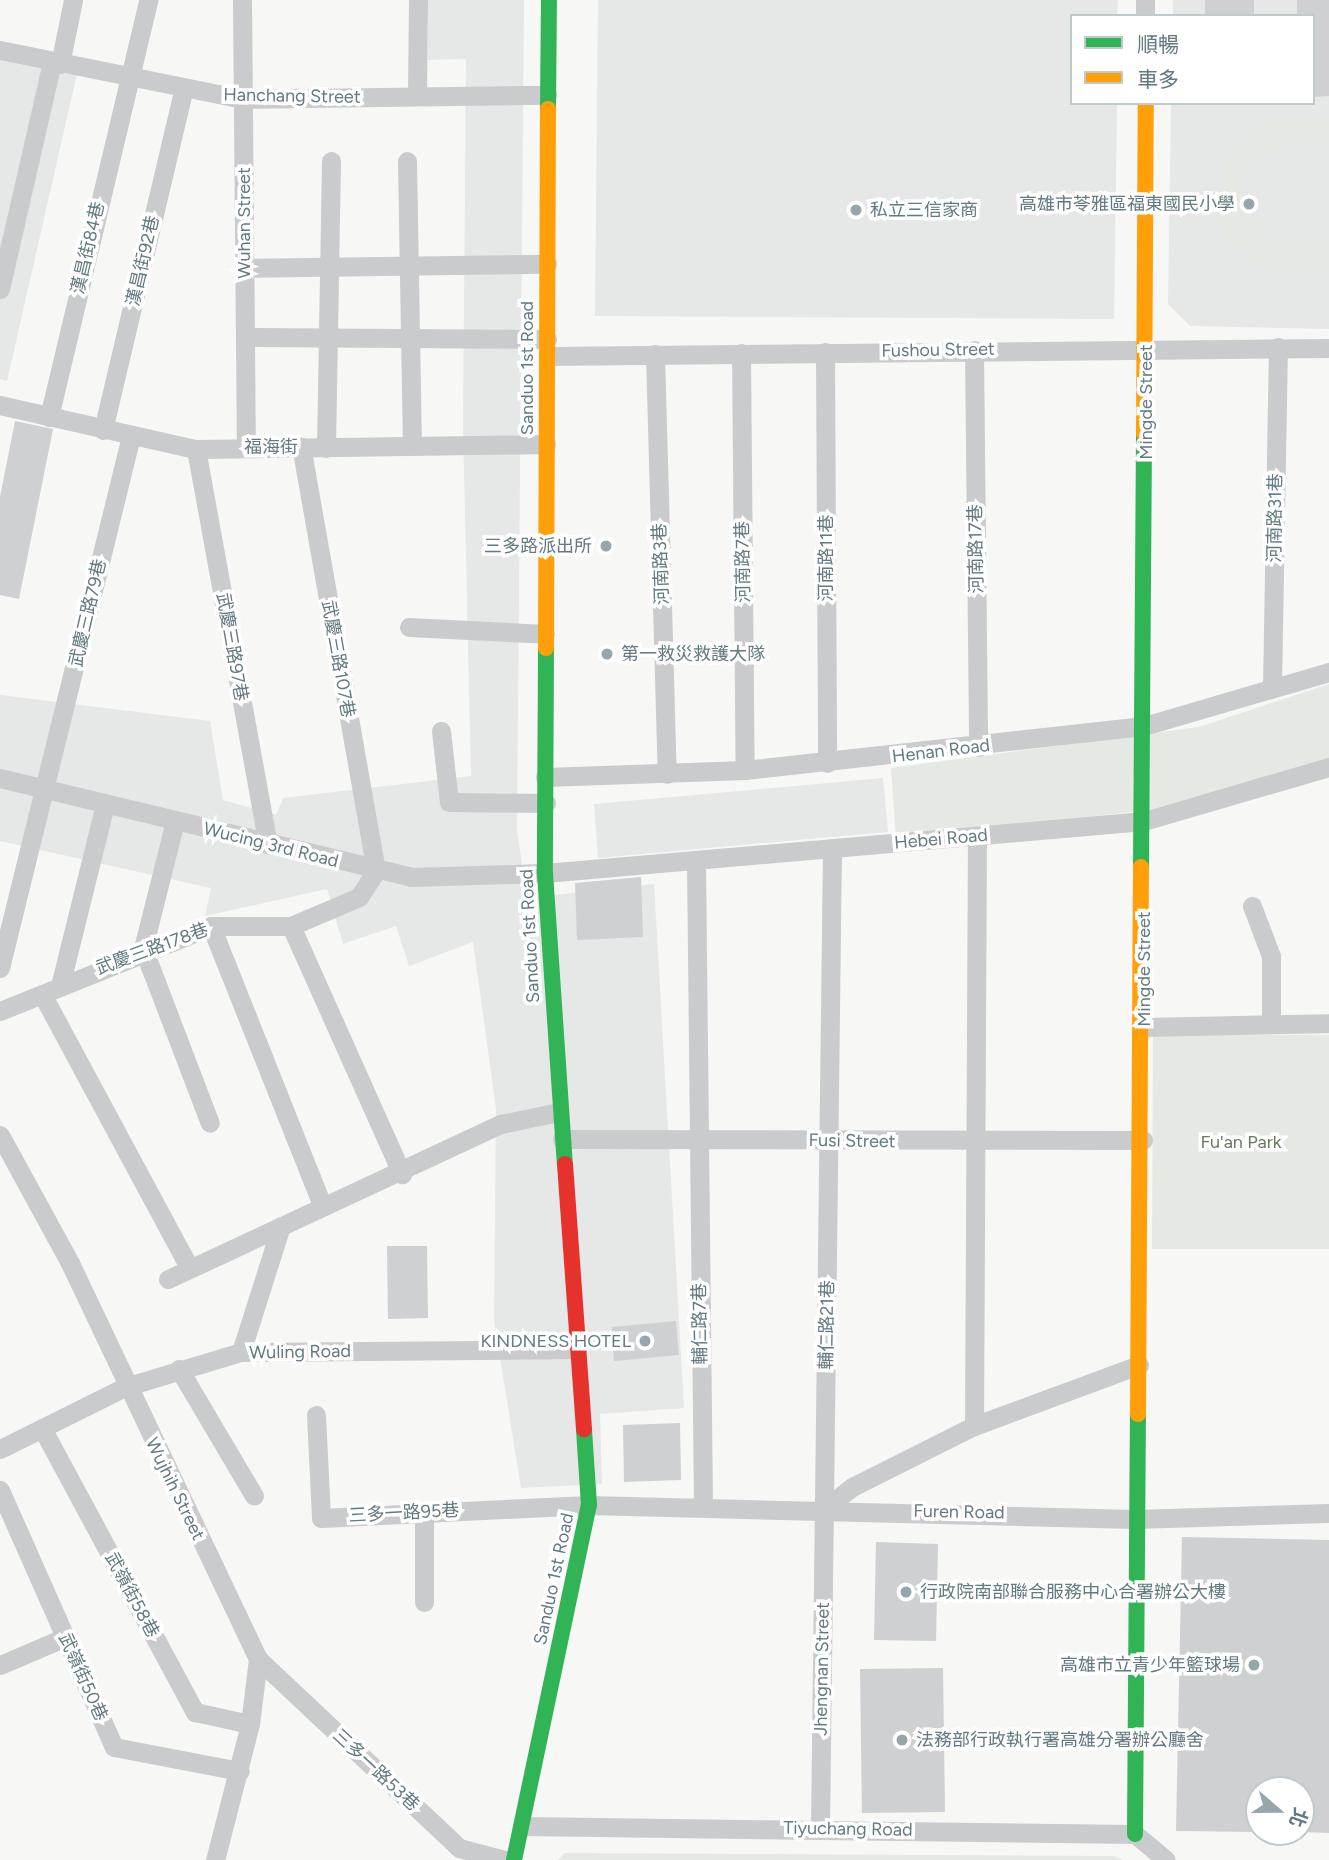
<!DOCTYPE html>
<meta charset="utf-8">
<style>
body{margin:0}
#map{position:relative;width:1329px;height:1860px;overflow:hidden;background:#f7f7f6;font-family:Figtree,"Noto Sans TC",sans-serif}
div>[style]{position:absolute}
.built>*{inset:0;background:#e6e7e7}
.green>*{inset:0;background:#e6e9e3}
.building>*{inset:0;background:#ced0d1}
.street>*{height:19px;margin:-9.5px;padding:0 9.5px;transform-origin:9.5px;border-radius:9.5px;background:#c9cbcc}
.fast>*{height:16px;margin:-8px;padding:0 8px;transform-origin:8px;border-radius:8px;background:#30b455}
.slow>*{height:16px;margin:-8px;padding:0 8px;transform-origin:8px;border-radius:8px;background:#ff9f0a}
.jam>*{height:16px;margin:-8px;padding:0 8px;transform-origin:8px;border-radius:8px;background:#e5322d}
.dots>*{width:19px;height:19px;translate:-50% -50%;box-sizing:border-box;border:4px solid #fff;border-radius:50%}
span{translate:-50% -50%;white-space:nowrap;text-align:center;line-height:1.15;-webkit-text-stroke:7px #fff;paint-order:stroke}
.street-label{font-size:18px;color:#627a81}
.poi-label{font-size:18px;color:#627a81}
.right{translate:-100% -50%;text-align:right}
.left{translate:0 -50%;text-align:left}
.park-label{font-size:18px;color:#6b7961}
.legend{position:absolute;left:1070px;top:14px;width:245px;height:91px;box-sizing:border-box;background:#fff;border:2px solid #c0cacd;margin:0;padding:9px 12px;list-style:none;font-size:21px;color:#627a81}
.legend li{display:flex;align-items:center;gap:14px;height:35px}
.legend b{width:35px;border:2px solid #c0cacd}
.north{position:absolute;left:1245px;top:1776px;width:70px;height:70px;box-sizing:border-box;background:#fff;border:2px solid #c0cacd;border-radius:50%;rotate:110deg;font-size:19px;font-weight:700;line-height:28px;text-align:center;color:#627a81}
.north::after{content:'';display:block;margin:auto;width:24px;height:32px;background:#96a6aa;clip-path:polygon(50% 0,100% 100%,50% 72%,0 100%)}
</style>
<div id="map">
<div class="built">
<i style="clip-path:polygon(428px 0,524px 0,517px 830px,527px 898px,654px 884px,684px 1408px,600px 1414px,602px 1484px,521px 1488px,494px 1321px,496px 1109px,473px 942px,409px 966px,396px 926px,343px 944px,327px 889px,205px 916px,211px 888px,0 841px,0 695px,210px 721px,223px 800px,276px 815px,283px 798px,471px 776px,463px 427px,466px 59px,428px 60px)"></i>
<i style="clip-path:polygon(598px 0,1118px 0,1117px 16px,1072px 16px,1072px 103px,1117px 103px,1114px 319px,595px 316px)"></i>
<i style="clip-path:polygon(1173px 0,1329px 0,1329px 329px,1190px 326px,1168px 304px,1171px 103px,1313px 103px,1313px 16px,1173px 16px)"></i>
<i style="clip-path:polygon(0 47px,79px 65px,7px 381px,0 379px)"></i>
<i style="clip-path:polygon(883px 778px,888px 832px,598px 858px,594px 804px)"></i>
</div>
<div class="green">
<i style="clip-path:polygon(1262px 117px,1329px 117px,1329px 144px,1278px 145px,1256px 158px,1244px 177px,1241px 202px,1275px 242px,1329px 243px,1329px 274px,1276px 274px,1229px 243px,1216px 222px,1218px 188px,1231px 157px)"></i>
<i style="clip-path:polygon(1329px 684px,1329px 759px,1150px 810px,896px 838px,891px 768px,1199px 727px)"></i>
<i style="clip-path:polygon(1153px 1034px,1329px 1035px,1329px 1249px,1152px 1249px)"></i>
<i style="clip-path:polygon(565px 1853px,1114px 1856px,1123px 1860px,558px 1860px)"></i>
</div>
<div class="building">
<i style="clip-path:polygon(1205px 0,1254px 0,1254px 16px,1205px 16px)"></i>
<i style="clip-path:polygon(1297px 0,1329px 0,1329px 96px,1313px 97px,1313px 16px,1297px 16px)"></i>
<i style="clip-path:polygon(15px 421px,53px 429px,19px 599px,0 595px,0 497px)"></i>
<i style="clip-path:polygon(641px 877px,643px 937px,577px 940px,575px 883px)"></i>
<i style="clip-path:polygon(387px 1246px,427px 1246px,428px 1318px,388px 1319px)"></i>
<i style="clip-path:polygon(676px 1321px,679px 1355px,614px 1361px,612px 1327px)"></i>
<i style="clip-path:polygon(680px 1423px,681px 1480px,624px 1482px,623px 1425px)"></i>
<i style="clip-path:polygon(1182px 1537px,1329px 1540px,1329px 1833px,1301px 1832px,1301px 1790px,1259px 1790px,1259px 1832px,1176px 1831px)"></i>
<i style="clip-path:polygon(876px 1542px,938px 1544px,936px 1641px,874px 1640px)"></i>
<i style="clip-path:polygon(943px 1668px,945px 1812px,862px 1813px,860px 1669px)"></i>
</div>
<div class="street">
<i style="left:242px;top:0;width:446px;rotate:89.5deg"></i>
<i style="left:1145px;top:0;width:16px;rotate:90deg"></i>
<i style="left:0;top:50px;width:248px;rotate:11.4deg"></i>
<i style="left:243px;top:99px;width:304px;rotate:-0.8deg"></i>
<i style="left:60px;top:64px;width:65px;rotate:-78.5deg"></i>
<i style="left:417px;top:96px;width:96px;rotate:-89.4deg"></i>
<i style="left:407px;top:161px;width:280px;rotate:89deg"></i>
<i style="left:244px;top:268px;width:303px;rotate:-0.8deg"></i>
<i style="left:0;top:289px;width:233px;rotate:-77.1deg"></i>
<i style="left:245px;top:337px;width:302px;rotate:0.4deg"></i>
<i style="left:974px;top:350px;width:397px;rotate:89.4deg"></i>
<i style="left:825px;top:352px;width:411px;rotate:89.7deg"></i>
<i style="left:741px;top:353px;width:417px;rotate:89.5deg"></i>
<i style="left:655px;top:354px;width:420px;rotate:88.4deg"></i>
<i style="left:548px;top:356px;width:781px;rotate:-0.59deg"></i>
<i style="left:0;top:405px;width:201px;rotate:12.7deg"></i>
<i style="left:196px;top:449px;width:350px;rotate:-0.8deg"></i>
<i style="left:49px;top:417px;width:429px;rotate:-76.6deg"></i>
<i style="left:103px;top:430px;width:347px;rotate:-76.7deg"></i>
<i style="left:326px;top:448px;width:287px;rotate:-89deg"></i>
<i style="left:196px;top:449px;width:402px;rotate:79.7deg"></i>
<i style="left:409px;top:627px;width:136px;rotate:2.9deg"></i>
<i style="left:1272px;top:688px;width:341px;rotate:-89deg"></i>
<i style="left:441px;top:731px;width:71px;rotate:83.6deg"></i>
<i style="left:449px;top:802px;width:97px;rotate:0.6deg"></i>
<i style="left:545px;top:777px;width:200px;rotate:-2deg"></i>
<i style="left:745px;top:770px;width:401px;rotate:-6.3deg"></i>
<i style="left:1144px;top:726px;width:193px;rotate:-16.3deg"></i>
<i style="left:0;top:778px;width:423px;rotate:13.5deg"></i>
<i style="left:411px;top:877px;width:134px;rotate:-1.7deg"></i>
<i style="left:545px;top:873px;width:601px;rotate:-4.96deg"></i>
<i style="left:1144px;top:821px;width:193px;rotate:-16.3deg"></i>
<i style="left:175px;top:821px;width:131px;rotate:104.1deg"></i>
<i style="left:143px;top:948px;width:187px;rotate:69.1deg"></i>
<i style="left:696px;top:860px;width:647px;rotate:89.38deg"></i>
<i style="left:1252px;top:906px;width:53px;rotate:69.2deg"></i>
<i style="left:1271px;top:956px;width:68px;rotate:90deg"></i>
<i style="left:211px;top:926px;width:300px;rotate:68.3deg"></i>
<i style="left:291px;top:926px;width:272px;rotate:65.9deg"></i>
<i style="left:0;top:968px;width:548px;rotate:-76.17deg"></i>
<i style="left:61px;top:982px;width:183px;rotate:-76.1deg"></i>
<i style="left:42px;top:994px;width:310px;rotate:61.7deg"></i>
<i style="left:0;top:1011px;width:227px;rotate:-21.9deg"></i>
<i style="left:211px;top:926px;width:80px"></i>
<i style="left:291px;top:926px;width:74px;rotate:-23.1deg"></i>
<i style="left:359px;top:897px;width:31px;rotate:-57deg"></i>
<i style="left:376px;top:871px;width:431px;rotate:-100deg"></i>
<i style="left:1144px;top:1027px;width:185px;rotate:-1.2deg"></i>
<i style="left:0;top:1135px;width:146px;rotate:61.3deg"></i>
<i style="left:70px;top:1263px;width:438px;rotate:64.6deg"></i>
<i style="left:258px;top:1659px;width:65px;rotate:97deg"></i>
<i style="left:250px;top:1724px;width:140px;rotate:104.4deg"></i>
<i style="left:562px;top:1139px;width:581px;rotate:0.1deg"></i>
<i style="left:168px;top:1279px;width:367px;rotate:-25deg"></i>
<i style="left:501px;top:1124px;width:59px;rotate:-11.7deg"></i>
<i style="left:241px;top:1352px;width:132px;rotate:-72.4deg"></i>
<i style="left:179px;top:1369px;width:147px;rotate:59.4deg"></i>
<i style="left:316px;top:1415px;width:103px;rotate:87.2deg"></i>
<i style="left:321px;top:1518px;width:268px;rotate:-2.8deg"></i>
<i style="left:589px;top:1505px;width:546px;rotate:1.47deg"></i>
<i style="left:1135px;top:1519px;width:194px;rotate:-1.8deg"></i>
<i style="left:974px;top:1426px;width:590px;rotate:-89.71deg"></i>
<i style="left:42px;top:1428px;width:323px;rotate:61.7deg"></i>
<i style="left:195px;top:1712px;width:56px;rotate:12.3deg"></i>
<i style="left:0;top:1449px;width:140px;rotate:-26.4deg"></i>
<i style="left:125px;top:1387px;width:121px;rotate:-16.8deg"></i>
<i style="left:241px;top:1352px;width:336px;rotate:-0.5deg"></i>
<i style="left:0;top:1490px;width:281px;rotate:66.1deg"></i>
<i style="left:114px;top:1747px;width:128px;rotate:10.8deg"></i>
<i style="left:824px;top:1509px;width:36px;rotate:-38deg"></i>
<i style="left:852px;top:1487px;width:136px;rotate:-26.6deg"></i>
<i style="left:974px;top:1426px;width:176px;rotate:-20.3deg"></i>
<i style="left:424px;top:1511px;width:91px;rotate:90deg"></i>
<i style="left:258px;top:1659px;width:276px;rotate:43.2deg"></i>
<i style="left:459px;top:1848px;width:48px;rotate:14.6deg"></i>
<i style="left:0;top:1665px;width:72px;rotate:-23deg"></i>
<i style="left:522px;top:1826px;width:613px;rotate:0.75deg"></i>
<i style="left:1135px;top:1834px;width:40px;rotate:40deg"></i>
<i style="left:820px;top:1829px;width:980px;rotate:-89.3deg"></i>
</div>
<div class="fast">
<i style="left:548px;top:109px;width:109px;rotate:-89.5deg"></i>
<i style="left:546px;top:648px;width:225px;rotate:90.3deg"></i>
<i style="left:545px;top:873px;width:292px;rotate:86.1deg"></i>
<i style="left:1141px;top:867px;width:433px;rotate:-89.6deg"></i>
<i style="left:1135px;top:1834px;width:420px;rotate:-89.6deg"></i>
<i style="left:514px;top:1860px;width:363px;rotate:-78.1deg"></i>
<i style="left:589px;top:1505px;width:76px;rotate:-93.8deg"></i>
</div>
<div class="slow">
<i style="left:1144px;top:434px;width:331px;rotate:-89.7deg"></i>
<i style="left:546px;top:648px;width:539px;rotate:-89.79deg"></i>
<i style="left:1138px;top:1414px;width:547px;rotate:-89.69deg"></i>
</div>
<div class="jam">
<i style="left:565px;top:1164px;width:266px;rotate:85.9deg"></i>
</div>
<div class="dots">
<i style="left:1249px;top:204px;background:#96a6aa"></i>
<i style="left:856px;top:210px;background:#96a6aa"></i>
<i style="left:606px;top:546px;background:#96a6aa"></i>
<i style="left:607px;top:654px;background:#96a6aa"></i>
<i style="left:645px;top:1341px;background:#96a6aa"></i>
<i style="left:906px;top:1592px;background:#96a6aa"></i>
<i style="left:1254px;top:1665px;background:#96a6aa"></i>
<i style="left:902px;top:1740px;background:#96a6aa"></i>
</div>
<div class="street-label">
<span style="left:292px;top:96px;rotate:1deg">Hanchang Street</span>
<span style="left:244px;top:223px;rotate:-90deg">Wuhan Street</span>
<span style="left:88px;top:248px;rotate:-77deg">漢昌街84巷</span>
<span style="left:143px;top:261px;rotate:-77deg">漢昌街92巷</span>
<span style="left:938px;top:350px;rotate:-1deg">Fushou Street</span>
<span style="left:527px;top:368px;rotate:-90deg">Sanduo 1st Road</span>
<span style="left:1146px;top:402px;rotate:-90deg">Mingde Street</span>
<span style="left:271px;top:447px">福海街</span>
<span style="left:1275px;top:518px;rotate:-89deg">河南路31巷</span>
<span style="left:976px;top:549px;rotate:-91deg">河南路17巷</span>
<span style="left:826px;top:558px;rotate:-90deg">河南路11巷</span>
<span style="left:743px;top:562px;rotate:-91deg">河南路7巷</span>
<span style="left:661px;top:564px;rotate:-92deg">河南路3巷</span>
<span style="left:88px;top:613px;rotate:-77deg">武慶三路79巷</span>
<span style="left:232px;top:647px;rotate:80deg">武慶三路97巷</span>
<span style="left:338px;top:659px;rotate:80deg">武慶三路107巷</span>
<span style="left:941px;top:751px;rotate:-7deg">Henan Road</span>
<span style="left:941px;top:839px;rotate:-5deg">Hebei Road</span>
<span style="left:271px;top:845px;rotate:14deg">Wucing 3rd Road</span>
<span style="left:530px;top:936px;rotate:-93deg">Sanduo 1st Road</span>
<span style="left:152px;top:949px;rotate:-20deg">武慶三路178巷</span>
<span style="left:1144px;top:969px;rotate:-90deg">Mingde Street</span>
<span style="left:852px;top:1141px;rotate:1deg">Fusi Street</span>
<span style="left:700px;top:1324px;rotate:-91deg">輔仁路7巷</span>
<span style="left:827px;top:1325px;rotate:-89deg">輔仁路21巷</span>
<span style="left:300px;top:1352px;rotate:-1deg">Wuling Road</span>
<span style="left:175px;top:1489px;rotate:64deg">Wujhih Street</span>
<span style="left:959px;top:1512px;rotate:1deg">Furen Road</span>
<span style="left:404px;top:1513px;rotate:-3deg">三多一路95巷</span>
<span style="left:554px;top:1579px;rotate:-78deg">Sanduo 1st Road</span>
<span style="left:132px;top:1595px;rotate:62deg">武嶺街58巷</span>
<span style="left:822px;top:1669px;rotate:-89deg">Jhengnan Street</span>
<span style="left:83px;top:1677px;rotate:66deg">武嶺街50巷</span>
<span style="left:376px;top:1770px;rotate:43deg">三多一路53巷</span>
<span style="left:848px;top:1829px;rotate:1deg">Tiyuchang Road</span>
</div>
<div class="poi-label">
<span class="right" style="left:1235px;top:204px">高雄市苓雅區福東國民小學</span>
<span class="left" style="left:870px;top:210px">私立三信家商</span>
<span class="right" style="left:592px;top:546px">三多路派出所</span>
<span class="left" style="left:621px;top:654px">第一救災救護大隊</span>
<span class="right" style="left:631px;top:1341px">KINDNESS HOTEL</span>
<span class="left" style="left:920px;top:1592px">行政院南部聯合服務中心合署辦公大樓</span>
<span class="right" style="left:1240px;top:1665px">高雄市立青少年籃球場</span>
<span class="left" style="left:916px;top:1740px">法務部行政執行署高雄分署辦公廳舍</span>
</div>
<div class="park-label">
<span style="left:1241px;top:1142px">Fu'an Park</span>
</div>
<ul class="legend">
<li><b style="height:9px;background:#30b455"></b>順暢</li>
<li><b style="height:9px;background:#ff9f0a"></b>車多</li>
</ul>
<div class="north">北</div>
</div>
